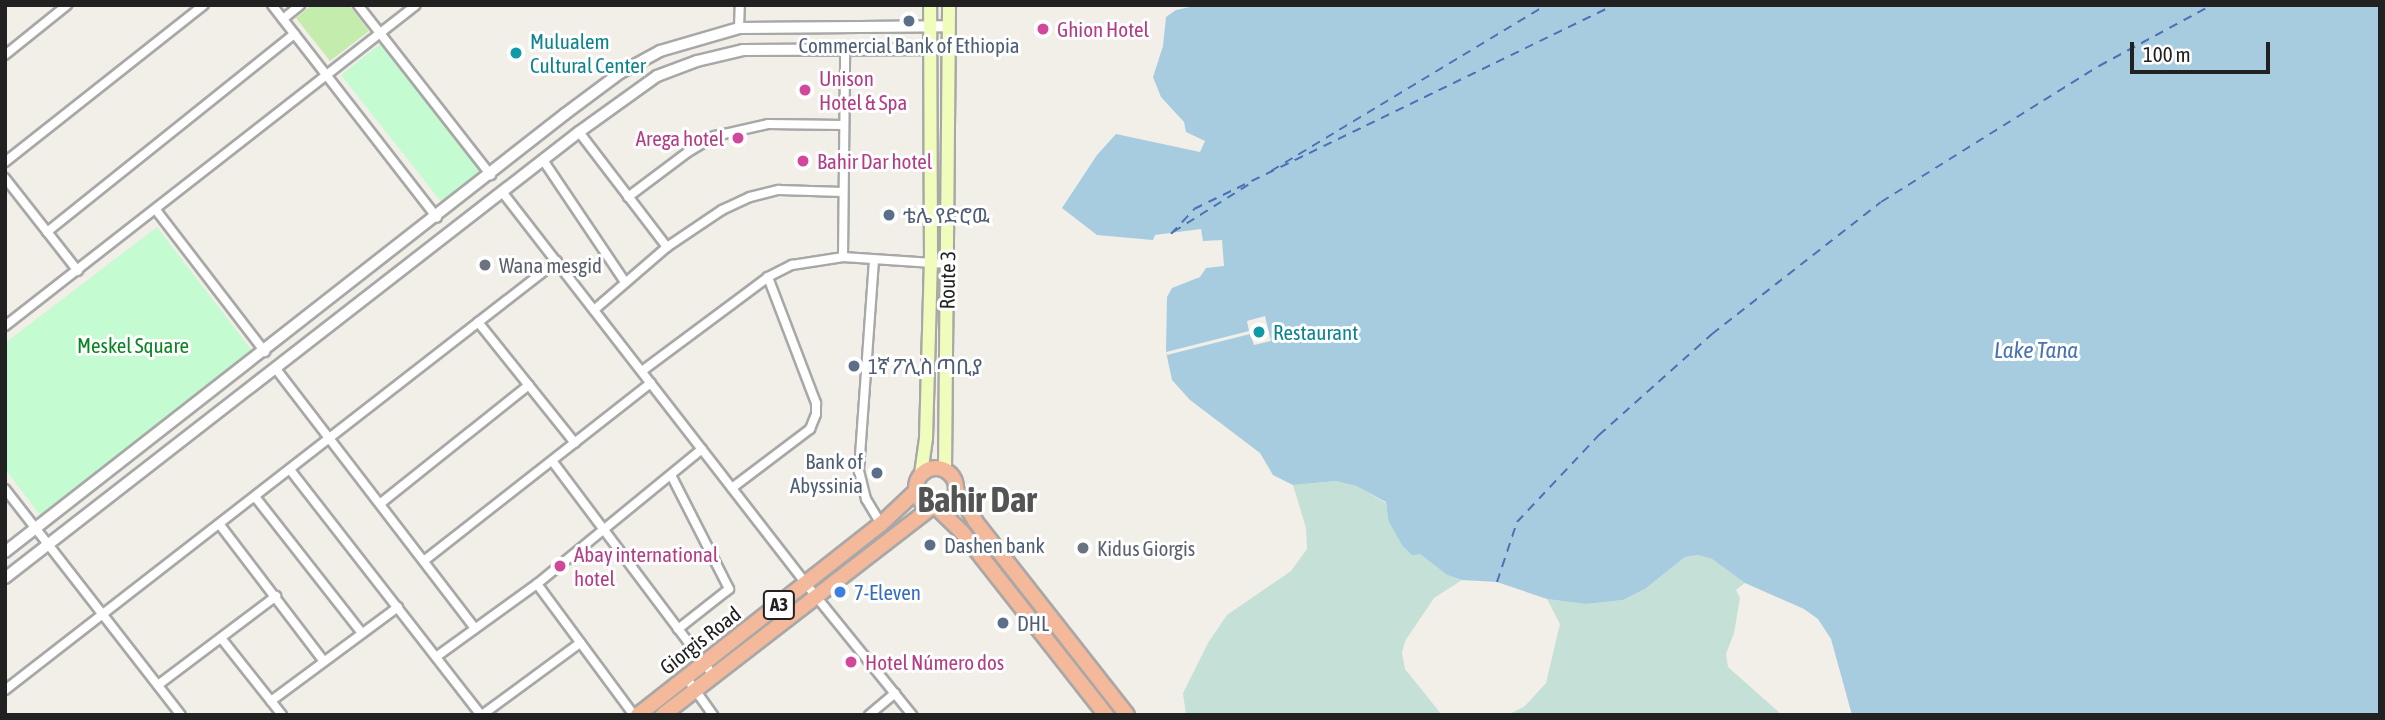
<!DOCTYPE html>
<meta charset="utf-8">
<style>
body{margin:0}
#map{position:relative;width:2385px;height:720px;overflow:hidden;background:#f1efe7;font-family:"Asap Condensed","Noto Sans Ethiopic",sans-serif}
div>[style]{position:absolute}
.grass>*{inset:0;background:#c4ecad}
.wetland>*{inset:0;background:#c4e0d7}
.park>*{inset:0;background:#c5fbd0}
.water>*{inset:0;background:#a7cce0}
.pier>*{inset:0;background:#f1efe7}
.ferry>*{height:2px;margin-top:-1px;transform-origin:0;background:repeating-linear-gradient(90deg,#4972b5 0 9px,transparent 0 16px)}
.roads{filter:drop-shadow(2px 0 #a8a8a8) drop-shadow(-2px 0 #a8a8a8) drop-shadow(0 2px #a8a8a8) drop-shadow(0 -2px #a8a8a8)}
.minor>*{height:8px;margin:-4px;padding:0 4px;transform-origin:4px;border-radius:4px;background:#fff}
.tertiary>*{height:10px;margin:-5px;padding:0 5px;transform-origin:5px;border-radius:5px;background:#fff}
.secondary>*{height:12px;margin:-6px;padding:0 6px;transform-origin:6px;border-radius:6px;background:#f0fcbb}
.trunk>*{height:14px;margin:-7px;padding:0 7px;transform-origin:7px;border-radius:7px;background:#f4b89a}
.trunk>.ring{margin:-7px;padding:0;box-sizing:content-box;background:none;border:14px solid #f4b89a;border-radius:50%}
.dots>*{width:19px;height:19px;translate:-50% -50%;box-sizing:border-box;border:4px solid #fff;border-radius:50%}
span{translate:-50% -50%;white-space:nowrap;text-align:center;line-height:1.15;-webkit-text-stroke:6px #fff;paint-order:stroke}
.shield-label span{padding:2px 5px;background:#fff;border:2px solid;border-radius:5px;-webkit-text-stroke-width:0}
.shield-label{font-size:19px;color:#212121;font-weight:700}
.hotel-label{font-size:21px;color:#b23c85}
.left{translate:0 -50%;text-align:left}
.right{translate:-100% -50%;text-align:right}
.culture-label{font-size:21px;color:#0d838f}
.service-label{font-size:21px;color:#4e5e75}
.worship-label{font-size:21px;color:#5b616d}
.street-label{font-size:21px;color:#212121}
.park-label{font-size:21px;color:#098522}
.shop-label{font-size:21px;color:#366cbe}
.water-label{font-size:23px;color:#4972b5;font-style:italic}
.town-label{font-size:35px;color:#545454;font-weight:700}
.frame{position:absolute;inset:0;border:7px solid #212121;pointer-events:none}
.scale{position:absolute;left:2130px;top:42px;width:140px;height:32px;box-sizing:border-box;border:4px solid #212121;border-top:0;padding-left:9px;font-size:21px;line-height:24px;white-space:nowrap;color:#212121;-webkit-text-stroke:5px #fff;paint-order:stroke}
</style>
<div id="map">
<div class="grass">
<i style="clip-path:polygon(312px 5px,349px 5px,369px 31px,330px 61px,296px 18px)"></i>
</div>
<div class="wetland">
<i style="clip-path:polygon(1336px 481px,1356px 486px,1386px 503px,1388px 520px,1420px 554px,1447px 575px,1462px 580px,1434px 598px,1405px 641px,1402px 653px,1405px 669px,1442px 715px,1186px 715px,1183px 693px,1208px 643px,1227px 615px,1291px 571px,1307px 549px,1306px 528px,1293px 485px)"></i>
<i style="clip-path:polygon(1698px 555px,1712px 559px,1745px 583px,1736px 590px,1740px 598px,1734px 633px,1726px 654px,1728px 667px,1782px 715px,1508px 715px,1525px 706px,1546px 683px,1560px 624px,1547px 599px,1586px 604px,1623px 600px,1645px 589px,1685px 557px)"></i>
</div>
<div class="park">
<i style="clip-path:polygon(380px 44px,485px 177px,446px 208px,341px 75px)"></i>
<i style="clip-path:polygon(157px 227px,253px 352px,40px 515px,5px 469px,5px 343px)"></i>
</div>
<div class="water">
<i style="clip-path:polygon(1199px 5px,2380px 5px,2380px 715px,1852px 715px,1831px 639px,1818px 619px,1804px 609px,1745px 583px,1712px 559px,1698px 555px,1685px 557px,1645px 589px,1623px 600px,1586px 604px,1547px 599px,1497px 582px,1462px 580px,1447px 575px,1420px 554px,1412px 555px,1402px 545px,1388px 520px,1386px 502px,1356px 486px,1336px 481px,1293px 485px,1273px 475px,1260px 453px,1190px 400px,1172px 380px,1166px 352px,1167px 297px,1172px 288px,1200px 277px,1206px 268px,1224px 266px,1222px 240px,1203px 241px,1201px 229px,1155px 235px,1153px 240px,1097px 235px,1062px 208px,1097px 155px,1116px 134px,1200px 152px,1205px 141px,1186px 132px,1184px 122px,1161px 97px,1153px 77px,1163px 46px,1166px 17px,1176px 10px)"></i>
</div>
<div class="pier">
<i style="clip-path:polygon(1265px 316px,1271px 341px,1254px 345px,1250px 334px,1167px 355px,1166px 352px,1249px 331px,1247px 321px)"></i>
</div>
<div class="ferry">
<i style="left:1271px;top:171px;width:321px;rotate:-31.1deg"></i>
<i style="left:1173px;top:232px;width:89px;rotate:-32.1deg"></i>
<i style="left:1171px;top:234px;width:34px;rotate:-47deg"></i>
<i style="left:1194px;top:209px;width:467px;rotate:-25.9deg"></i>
<i style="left:1497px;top:582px;width:63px;rotate:-71.6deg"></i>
<i style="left:1517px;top:522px;width:120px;rotate:-46.7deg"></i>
<i style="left:1599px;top:435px;width:152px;rotate:-41.8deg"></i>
<i style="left:1712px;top:334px;width:214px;rotate:-38deg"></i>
<i style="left:1881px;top:202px;width:257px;rotate:-32deg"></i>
<i style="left:2099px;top:66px;width:128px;rotate:-28.4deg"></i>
</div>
<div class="roads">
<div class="minor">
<i style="left:272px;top:5px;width:269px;rotate:52.2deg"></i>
<i style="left:358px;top:5px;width:216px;rotate:52deg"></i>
<i style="left:283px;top:19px;width:22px;rotate:-39deg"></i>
<i style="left:739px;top:28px;width:23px;rotate:-88deg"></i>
<i style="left:5px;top:55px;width:80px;rotate:-38.9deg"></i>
<i style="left:579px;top:132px;width:145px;rotate:52.6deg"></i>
<i style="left:543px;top:160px;width:147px;rotate:56.1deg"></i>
<i style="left:5px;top:162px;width:253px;rotate:-38.3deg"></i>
<i style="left:5px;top:178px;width:118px;rotate:51.9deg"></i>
<i style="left:503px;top:193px;width:495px;rotate:52.2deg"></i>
<i style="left:806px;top:584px;width:169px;rotate:51deg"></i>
<i style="left:628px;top:197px;width:75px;rotate:-36.9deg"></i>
<i style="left:688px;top:152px;width:31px;rotate:-31deg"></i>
<i style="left:715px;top:136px;width:54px;rotate:-12.8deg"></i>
<i style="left:768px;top:124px;width:76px;rotate:0.8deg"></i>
<i style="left:156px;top:210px;width:179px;rotate:52.5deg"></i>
<i style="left:47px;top:232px;width:317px;rotate:-38.7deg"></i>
<i style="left:843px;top:257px;width:208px;rotate:-89.4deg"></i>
<i style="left:874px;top:260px;width:212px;rotate:94.1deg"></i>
<i style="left:859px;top:471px;width:29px;rotate:76deg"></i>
<i style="left:866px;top:499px;width:29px;rotate:59deg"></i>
<i style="left:594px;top:310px;width:96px;rotate:-40.8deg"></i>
<i style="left:667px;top:247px;width:66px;rotate:-33.9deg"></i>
<i style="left:722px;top:210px;width:31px;rotate:-25deg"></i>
<i style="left:750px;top:197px;width:30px;rotate:-14deg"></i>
<i style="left:779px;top:190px;width:64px;rotate:1.8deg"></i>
<i style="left:478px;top:322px;width:155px;rotate:51.3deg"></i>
<i style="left:5px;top:326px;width:521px;rotate:-37.99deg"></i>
<i style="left:276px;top:369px;width:327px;rotate:52.5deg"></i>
<i style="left:642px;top:371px;width:157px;rotate:-36.7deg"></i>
<i style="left:768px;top:277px;width:27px;rotate:-27deg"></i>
<i style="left:792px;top:265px;width:52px;rotate:-8.9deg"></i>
<i style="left:843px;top:257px;width:105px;rotate:3.8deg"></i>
<i style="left:553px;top:462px;width:266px;rotate:53.1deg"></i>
<i style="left:291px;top:471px;width:309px;rotate:52.1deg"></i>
<i style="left:671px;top:475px;width:128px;rotate:63deg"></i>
<i style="left:729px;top:589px;width:65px;rotate:141.9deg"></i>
<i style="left:732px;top:488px;width:98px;rotate:-37.1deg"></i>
<i style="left:810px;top:429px;width:16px;rotate:-68deg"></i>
<i style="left:816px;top:414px;width:11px;rotate:-90deg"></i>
<i style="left:816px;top:403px;width:135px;rotate:-110.9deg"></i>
<i style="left:5px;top:489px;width:286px;rotate:52.1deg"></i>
<i style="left:256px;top:498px;width:172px;rotate:51.9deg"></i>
<i style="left:381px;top:503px;width:189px;rotate:-38.6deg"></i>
<i style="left:220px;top:525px;width:170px;rotate:52.7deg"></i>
<i style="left:425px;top:560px;width:287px;rotate:-38.1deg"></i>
<i style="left:537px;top:584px;width:163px;rotate:53.5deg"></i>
<i style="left:221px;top:638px;width:98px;rotate:51.6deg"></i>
<i style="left:436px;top:657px;width:125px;rotate:-35.9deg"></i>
<i style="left:537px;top:584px;width:213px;rotate:-39.3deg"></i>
<i style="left:686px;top:677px;width:47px;rotate:54.6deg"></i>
<i style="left:158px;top:685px;width:148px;rotate:-37deg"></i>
<i style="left:5px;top:690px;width:699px;rotate:-37.85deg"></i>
<i style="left:271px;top:701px;width:158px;rotate:-36.5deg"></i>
<i style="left:482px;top:715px;width:122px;rotate:-36.3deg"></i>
<i style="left:869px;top:715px;width:34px;rotate:-40deg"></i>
</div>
<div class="tertiary">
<i style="left:5px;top:552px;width:711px;rotate:-38.03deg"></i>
<i style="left:565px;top:114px;width:69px;rotate:-36.7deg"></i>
<i style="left:620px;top:73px;width:46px;rotate:-28.8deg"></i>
<i style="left:660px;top:51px;width:82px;rotate:-16.2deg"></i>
<i style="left:739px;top:28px;width:210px;rotate:-0.5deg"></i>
<i style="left:5px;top:578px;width:727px;rotate:-37.85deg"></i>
<i style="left:579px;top:132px;width:96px;rotate:-35.7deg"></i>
<i style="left:657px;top:76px;width:43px;rotate:-20.6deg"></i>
<i style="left:697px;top:61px;width:47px;rotate:-13.4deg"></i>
<i style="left:743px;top:50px;width:206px;rotate:-0.3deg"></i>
</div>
<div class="secondary">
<i style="left:945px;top:470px;width:465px;rotate:-89.5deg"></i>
<i style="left:921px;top:474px;width:36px;rotate:-82deg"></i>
<i style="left:926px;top:438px;width:175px;rotate:-88.4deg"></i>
<i style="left:931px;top:263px;width:258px;rotate:-90.2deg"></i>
</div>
<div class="trunk">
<i class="ring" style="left:916px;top:468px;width:26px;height:26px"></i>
<i style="left:956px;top:490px;width:36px;rotate:58deg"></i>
<i style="left:975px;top:521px;width:246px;rotate:51.9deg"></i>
<i style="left:937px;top:508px;width:35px;rotate:44deg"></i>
<i style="left:962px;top:532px;width:233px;rotate:51.8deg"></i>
<i style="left:638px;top:715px;width:309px;rotate:-38.2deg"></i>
<i style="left:881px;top:524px;width:48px;rotate:-43.3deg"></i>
<i style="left:663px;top:715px;width:340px;rotate:-37.7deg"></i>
</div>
</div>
<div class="dots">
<i style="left:909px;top:21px;background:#5c6f8a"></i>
<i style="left:1043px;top:29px;background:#d1479c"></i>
<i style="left:516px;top:53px;background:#0f9aa8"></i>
<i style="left:805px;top:90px;background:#d1479c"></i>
<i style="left:738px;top:138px;background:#d1479c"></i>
<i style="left:803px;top:161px;background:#d1479c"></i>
<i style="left:889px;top:215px;background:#5c6f8a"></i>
<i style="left:485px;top:265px;background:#6b7280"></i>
<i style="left:1259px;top:332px;background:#0f9aa8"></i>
<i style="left:854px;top:366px;background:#5c6f8a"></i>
<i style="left:877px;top:473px;background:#5c6f8a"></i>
<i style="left:930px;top:545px;background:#5c6f8a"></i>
<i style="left:1083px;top:548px;background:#6b7280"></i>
<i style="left:560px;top:566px;background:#d1479c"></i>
<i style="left:840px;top:592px;background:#3f7fe0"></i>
<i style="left:1003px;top:623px;background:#5c6f8a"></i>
<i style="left:851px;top:662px;background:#d1479c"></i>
</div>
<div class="shield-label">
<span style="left:779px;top:605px">A3</span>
</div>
<div class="hotel-label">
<span class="left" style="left:1057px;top:29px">Ghion Hotel</span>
<span class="left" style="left:819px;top:90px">Unison<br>Hotel &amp; Spa</span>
<span class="right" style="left:724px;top:138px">Arega hotel</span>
<span class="left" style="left:817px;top:161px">Bahir Dar hotel</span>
<span class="left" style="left:574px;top:566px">Abay international<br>hotel</span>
<span class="left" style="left:865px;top:662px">Hotel Número dos</span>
</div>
<div class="culture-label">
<span class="left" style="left:530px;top:53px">Mulualem<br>Cultural Center</span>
<span class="left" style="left:1273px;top:332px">Restaurant</span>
</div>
<div class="service-label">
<span style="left:909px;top:45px">Commercial Bank of Ethiopia</span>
<span class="left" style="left:903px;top:215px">ቴሌ የድሮዉ</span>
<span class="left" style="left:868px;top:366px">1ኛ ፖሊስ ጣቢያ</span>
<span class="right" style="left:863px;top:473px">Bank of<br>Abyssinia</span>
<span class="left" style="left:944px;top:545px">Dashen bank</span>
<span class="left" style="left:1017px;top:623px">DHL</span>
</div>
<div class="worship-label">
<span class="left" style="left:499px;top:265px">Wana mesgid</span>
<span class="left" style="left:1097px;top:548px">Kidus Giorgis</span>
</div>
<div class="street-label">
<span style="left:947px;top:280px;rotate:-89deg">Route 3</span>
<span style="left:700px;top:640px;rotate:-38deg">Giorgis Road</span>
</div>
<div class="park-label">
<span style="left:133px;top:345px">Meskel Square</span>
</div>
<div class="shop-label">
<span class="left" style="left:854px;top:592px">7-Eleven</span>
</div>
<div class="water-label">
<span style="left:2036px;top:350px">Lake Tana</span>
</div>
<div class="town-label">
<span style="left:977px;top:499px">Bahir Dar</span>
</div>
<div class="frame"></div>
<div class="scale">100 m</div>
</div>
